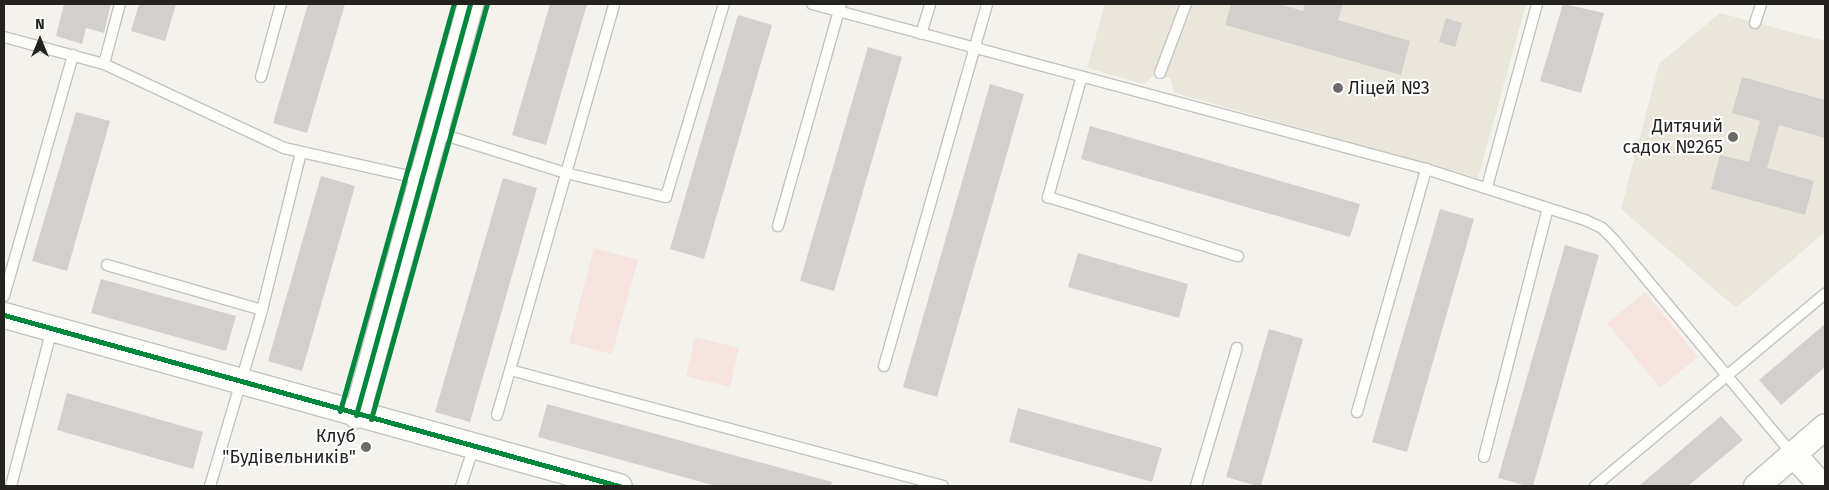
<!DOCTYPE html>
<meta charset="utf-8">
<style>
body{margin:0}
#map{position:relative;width:1829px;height:490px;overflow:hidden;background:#f4f2ed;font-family:"Fira Sans",sans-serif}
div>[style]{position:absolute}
.built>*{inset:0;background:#eae6da}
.green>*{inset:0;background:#f7e4de}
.building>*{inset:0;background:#d2cfcc}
.roads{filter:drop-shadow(1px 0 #c5c3bf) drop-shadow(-1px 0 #c5c3bf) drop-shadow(0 1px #c5c3bf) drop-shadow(0 -1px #c5c3bf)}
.service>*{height:10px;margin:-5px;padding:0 5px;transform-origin:5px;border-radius:5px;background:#fdfdfc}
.tertiary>*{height:25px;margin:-12.5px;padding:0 12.5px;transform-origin:12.5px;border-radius:12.5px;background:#fdfdfc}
.cycleway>*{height:5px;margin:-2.5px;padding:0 2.5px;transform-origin:2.5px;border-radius:2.5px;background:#00873e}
.dots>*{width:14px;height:14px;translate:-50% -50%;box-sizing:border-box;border:2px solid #fff;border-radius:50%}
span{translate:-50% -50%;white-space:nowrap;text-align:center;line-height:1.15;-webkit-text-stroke:4px #fff;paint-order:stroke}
.poi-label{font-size:18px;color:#242320}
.left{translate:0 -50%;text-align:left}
.right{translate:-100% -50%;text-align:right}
.frame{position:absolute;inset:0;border:5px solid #242320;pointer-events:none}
.north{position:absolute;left:15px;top:15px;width:50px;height:50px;-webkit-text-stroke:4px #fff;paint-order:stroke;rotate:0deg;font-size:14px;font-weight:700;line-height:20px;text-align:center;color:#242320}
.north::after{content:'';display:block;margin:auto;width:18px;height:22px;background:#242320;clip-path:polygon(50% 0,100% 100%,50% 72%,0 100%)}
</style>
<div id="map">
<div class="built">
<i style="clip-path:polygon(1105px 4px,1526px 4px,1478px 178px,1175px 93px,1170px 78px,1155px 74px,1144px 84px,1087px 68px)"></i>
<i style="clip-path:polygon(1720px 13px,1825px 41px,1825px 232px,1736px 308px,1621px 209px,1659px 64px)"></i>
</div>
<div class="green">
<i style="clip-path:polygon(594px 248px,638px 260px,612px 354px,569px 343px)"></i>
<i style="clip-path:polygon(1645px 292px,1698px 357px,1660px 388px,1607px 323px)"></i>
<i style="clip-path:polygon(695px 337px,739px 348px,730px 387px,686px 376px)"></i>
</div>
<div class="building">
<i style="clip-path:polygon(64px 4px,111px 4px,104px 33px,86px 28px,82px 44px,56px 36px)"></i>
<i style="clip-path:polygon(139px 4px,176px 4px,165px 41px,131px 31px)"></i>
<i style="clip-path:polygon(308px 4px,345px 4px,307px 133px,273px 123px)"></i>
<i style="clip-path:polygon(550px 4px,587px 4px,546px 145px,512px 135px)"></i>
<i style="clip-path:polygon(1231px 4px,1279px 4px,1303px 11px,1305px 4px,1343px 4px,1338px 20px,1410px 41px,1401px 75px,1225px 25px)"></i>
<i style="clip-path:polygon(1563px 4px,1604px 13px,1581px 93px,1540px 81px)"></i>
<i style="clip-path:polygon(738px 15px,772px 25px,704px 259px,670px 249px)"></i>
<i style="clip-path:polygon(1446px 18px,1462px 23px,1455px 47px,1439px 42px)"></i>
<i style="clip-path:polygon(868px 47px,902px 57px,834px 291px,800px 281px)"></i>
<i style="clip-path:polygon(1742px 77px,1825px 100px,1825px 138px,1779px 125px,1767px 168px,1814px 181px,1805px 215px,1711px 189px,1720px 155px,1749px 162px,1760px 121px,1732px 113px)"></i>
<i style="clip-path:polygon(990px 84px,1024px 94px,937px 397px,903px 387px)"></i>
<i style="clip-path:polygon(76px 112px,110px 121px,67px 271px,32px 261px)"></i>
<i style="clip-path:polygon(1090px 126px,1360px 204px,1350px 237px,1081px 159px)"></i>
<i style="clip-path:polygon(321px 176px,355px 186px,302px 371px,268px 361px)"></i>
<i style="clip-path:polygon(503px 178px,537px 188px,470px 422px,435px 412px)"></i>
<i style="clip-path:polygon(1440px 209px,1474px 219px,1407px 452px,1372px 442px)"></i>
<i style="clip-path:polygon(1565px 245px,1599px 255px,1533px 486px,1527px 486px,1498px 478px)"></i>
<i style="clip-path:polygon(1078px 253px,1188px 284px,1179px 318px,1068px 287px)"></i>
<i style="clip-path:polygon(101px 279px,236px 316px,226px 351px,91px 313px)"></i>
<i style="clip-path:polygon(1825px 324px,1825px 367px,1781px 405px,1759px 380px)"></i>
<i style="clip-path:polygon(1269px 329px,1303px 339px,1261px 486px,1257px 486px,1226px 477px)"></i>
<i style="clip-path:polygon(67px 393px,203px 432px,193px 469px,57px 430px)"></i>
<i style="clip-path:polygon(547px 404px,832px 482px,831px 486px,716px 486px,538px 437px)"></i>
<i style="clip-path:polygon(1018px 408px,1162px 448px,1152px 482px,1009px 442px)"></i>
<i style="clip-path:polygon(1721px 416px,1743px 440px,1688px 486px,1639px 486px)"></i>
</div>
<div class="roads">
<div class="service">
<i style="left:812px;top:4px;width:636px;rotate:15.04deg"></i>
<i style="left:1426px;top:169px;width:167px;rotate:17.8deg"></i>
<i style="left:1585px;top:220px;width:19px;rotate:25deg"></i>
<i style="left:1602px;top:228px;width:17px;rotate:45deg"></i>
<i style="left:1614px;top:240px;width:278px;rotate:50.2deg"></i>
<i style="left:1755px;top:23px;width:20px;rotate:-72deg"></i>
<i style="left:921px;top:34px;width:31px;rotate:-73deg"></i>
<i style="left:4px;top:37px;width:104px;rotate:15.1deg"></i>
<i style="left:104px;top:64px;width:199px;rotate:25deg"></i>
<i style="left:284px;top:148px;width:141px;rotate:12.7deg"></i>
<i style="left:104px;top:64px;width:62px;rotate:-75.1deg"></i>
<i style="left:1160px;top:73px;width:74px;rotate:-69.4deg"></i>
<i style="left:261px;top:77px;width:76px;rotate:-74.7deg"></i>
<i style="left:1081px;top:79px;width:123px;rotate:105.6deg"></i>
<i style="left:1048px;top:197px;width:199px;rotate:17.3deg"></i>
<i style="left:435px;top:132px;width:137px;rotate:17.4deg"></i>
<i style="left:566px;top:173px;width:103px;rotate:13.5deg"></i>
<i style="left:666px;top:197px;width:202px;rotate:-73.3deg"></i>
<i style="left:1487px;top:187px;width:190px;rotate:-74.7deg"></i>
<i style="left:778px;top:226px;width:231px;rotate:-74.2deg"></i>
<i style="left:107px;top:265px;width:161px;rotate:16.2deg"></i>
<i style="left:262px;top:310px;width:163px;rotate:-76.1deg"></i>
<i style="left:4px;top:296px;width:251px;rotate:-74deg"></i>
<i style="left:884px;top:366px;width:376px;rotate:-74.1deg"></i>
<i style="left:510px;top:370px;width:380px;rotate:-74.1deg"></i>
<i style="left:1357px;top:412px;width:253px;rotate:-74.1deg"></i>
<i style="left:497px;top:415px;width:47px;rotate:-73.9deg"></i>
<i style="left:510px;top:370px;width:448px;rotate:15deg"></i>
<i style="left:1484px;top:457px;width:257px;rotate:-75.6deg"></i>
<i style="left:11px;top:486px;width:162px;rotate:-75.4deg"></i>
<i style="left:210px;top:486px;width:184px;rotate:-73.5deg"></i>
<i style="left:461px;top:486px;width:42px;rotate:-72deg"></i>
<i style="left:1196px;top:486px;width:144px;rotate:-73.5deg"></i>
<i style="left:1595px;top:486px;width:300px;rotate:-39.9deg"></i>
</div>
<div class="tertiary">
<i style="left:4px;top:315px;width:638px;rotate:15.54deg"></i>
<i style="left:356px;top:415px;width:427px;rotate:-74.5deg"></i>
<i style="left:1793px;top:454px;width:43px;rotate:47.8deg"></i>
<i style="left:1756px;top:486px;width:91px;rotate:-41deg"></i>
</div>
</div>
<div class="cycleway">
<i style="left:4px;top:315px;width:638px;rotate:15.54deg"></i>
<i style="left:340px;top:411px;width:423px;rotate:-74.4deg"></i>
<i style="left:356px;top:415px;width:427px;rotate:-74.5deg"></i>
<i style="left:371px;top:419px;width:431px;rotate:-74.4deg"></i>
</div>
<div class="dots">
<i style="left:1338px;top:88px;background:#6d6b68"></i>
<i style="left:1733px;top:137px;background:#6d6b68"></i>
<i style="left:366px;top:447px;background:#6d6b68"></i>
</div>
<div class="poi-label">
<span class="left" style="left:1348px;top:88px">Ліцей №3</span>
<span class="right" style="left:1723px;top:137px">Дитячий<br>садок №265</span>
<span class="right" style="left:356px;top:447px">Клуб<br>"Будівельників"</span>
</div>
<div class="frame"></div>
<div class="north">N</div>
</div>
